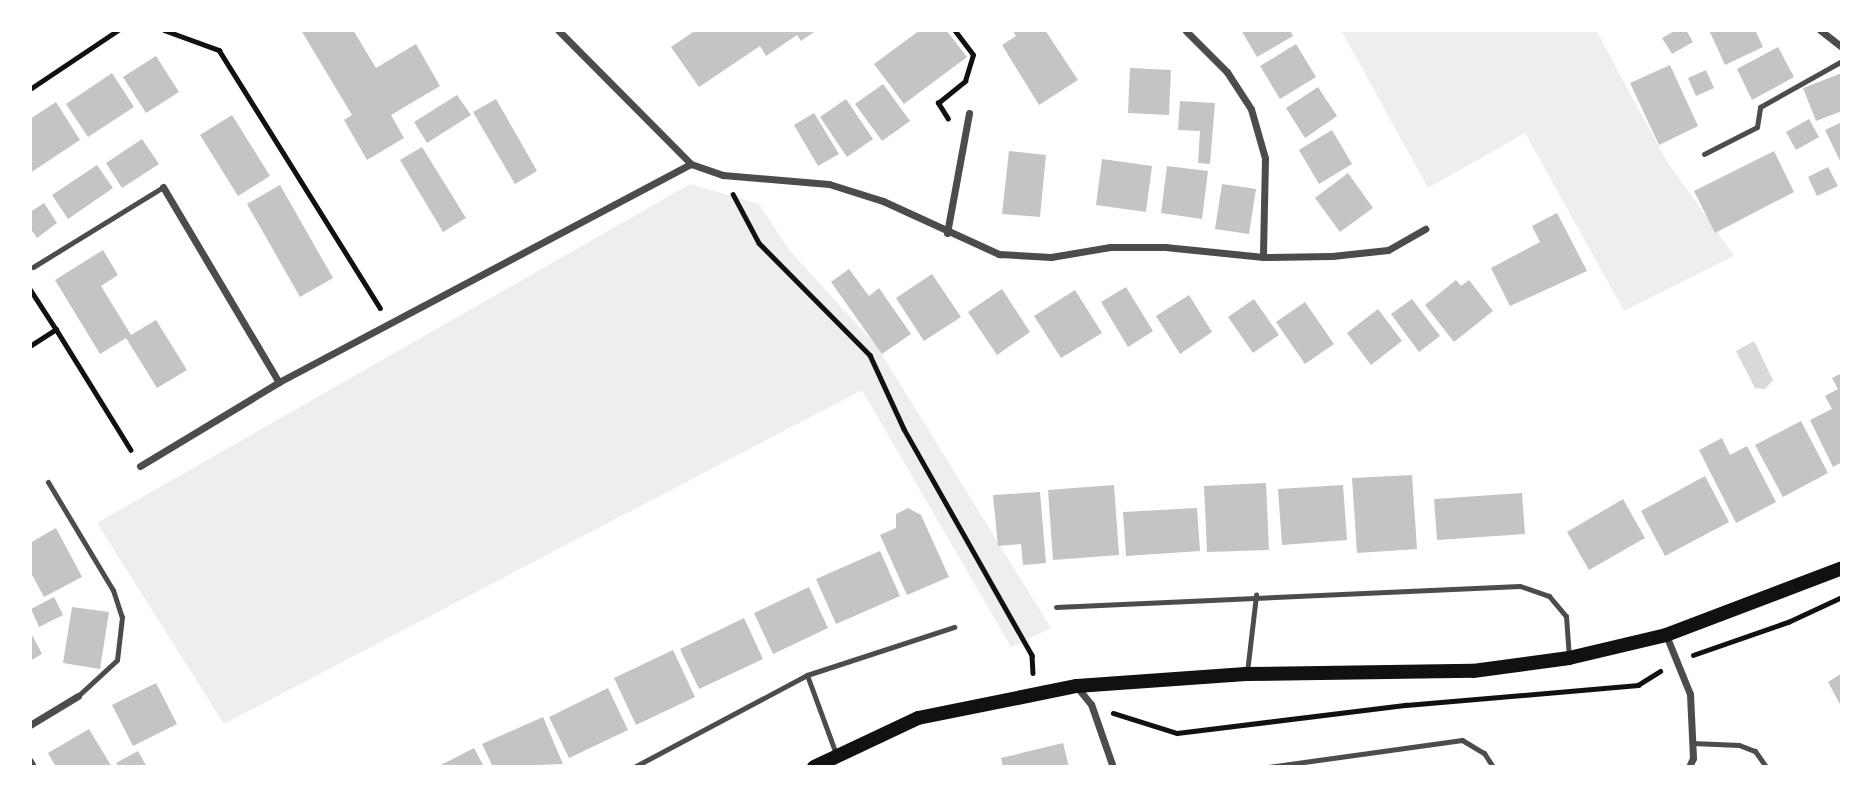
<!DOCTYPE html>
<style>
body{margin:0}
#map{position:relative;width:1872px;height:797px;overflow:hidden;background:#fff;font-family:"PT Sans Narrow",sans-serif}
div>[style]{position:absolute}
.green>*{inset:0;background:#eee}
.water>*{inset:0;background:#d9d9d9}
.building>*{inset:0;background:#c4c4c4}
.path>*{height:4.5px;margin:-2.25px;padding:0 2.25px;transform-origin:2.25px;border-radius:2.25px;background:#111}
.service>*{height:5px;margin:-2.5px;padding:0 2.5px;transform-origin:2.5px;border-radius:2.5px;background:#4c4c4c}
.minor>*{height:7px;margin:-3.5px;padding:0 3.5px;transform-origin:3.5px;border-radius:3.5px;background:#4c4c4c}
.secondary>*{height:14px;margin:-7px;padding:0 7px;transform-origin:7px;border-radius:7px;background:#111}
span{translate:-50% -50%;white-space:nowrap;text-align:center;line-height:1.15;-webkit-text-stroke:5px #fff;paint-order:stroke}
.frame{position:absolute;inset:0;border:32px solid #fff;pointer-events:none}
</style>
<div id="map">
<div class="green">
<i style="clip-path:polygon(1341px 30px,1596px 30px,1666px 160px,1734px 256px,1624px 311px,1525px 133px,1428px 188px)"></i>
<i style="clip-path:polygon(690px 184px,759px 204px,790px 251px,876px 345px,1051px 628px,1011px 647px,862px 390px,224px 724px,97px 523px)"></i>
</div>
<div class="water">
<i style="clip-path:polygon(1754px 341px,1773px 380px,1765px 389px,1755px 388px,1736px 351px)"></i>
</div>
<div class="building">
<i style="clip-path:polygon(301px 30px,353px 30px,376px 68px,416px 44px,440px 86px,391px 115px,404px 138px,367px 160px,344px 120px,352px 115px)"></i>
<i style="clip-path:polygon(696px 30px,817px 30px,801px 41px,797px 35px,766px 56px,760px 46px,699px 87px,671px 47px)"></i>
<i style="clip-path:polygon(920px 30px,946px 30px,967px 57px,904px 104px,874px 64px)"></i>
<i style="clip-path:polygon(1012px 30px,1045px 30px,1078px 80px,1039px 105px,1002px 45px,1016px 36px)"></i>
<i style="clip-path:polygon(1241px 30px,1290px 30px,1293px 36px,1257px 57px)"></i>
<i style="clip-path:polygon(1676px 30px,1686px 30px,1693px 42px,1672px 54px,1662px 38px)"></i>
<i style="clip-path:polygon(1709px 30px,1755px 30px,1763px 47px,1725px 65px)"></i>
<i style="clip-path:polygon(1296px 44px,1316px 77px,1280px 99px,1260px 66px)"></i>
<i style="clip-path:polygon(1778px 47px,1794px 77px,1752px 100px,1737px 69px)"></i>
<i style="clip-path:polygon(156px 56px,179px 92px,146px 113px,123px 77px)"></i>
<i style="clip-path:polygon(1670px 65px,1698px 126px,1659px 145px,1630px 83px)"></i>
<i style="clip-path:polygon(1130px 68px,1171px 70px,1169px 115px,1128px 113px)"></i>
<i style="clip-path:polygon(1706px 70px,1714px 88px,1696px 96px,1688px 78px)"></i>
<i style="clip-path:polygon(112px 73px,134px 107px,88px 137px,66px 104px)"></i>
<i style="clip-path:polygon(1842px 73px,1842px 111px,1816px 121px,1803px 88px)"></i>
<i style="clip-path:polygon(883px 84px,910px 121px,882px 141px,855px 104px)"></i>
<i style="clip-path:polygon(1318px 87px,1337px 116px,1305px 138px,1286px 108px)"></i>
<i style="clip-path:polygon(457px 95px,471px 115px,427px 143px,414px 122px)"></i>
<i style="clip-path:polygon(496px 99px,537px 171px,515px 184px,473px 112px)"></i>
<i style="clip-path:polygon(846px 99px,873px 139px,847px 157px,820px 117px)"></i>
<i style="clip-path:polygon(1180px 101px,1215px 103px,1210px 164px,1198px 163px,1200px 131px,1178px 130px)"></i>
<i style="clip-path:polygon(56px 102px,80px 140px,30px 173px,30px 119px)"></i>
<i style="clip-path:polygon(814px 113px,839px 154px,818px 166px,794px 125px)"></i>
<i style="clip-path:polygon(232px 115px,270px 176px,238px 196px,200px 135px)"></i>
<i style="clip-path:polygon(1809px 119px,1819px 137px,1796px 150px,1786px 132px)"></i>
<i style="clip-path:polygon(1842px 122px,1842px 165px,1825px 130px)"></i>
<i style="clip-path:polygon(1332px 130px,1352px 164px,1319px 184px,1299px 150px)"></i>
<i style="clip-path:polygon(142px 139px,159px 164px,122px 188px,106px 163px)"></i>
<i style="clip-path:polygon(422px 147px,466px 218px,443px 232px,400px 160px)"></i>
<i style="clip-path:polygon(1009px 151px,1046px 155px,1040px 217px,1002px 214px)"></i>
<i style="clip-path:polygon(1774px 151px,1794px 192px,1715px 233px,1694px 191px)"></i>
<i style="clip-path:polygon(1102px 159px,1152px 166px,1146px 212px,1096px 205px)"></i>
<i style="clip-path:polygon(97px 165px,113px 188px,68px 219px,52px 195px)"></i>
<i style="clip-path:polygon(1167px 166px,1208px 171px,1202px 219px,1161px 213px)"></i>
<i style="clip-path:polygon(1828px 167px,1838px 186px,1817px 196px,1808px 177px)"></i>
<i style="clip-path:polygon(1348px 173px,1373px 208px,1340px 232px,1315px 198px)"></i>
<i style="clip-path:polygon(1222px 184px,1256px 189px,1249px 234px,1215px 229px)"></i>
<i style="clip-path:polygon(280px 185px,333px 278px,300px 297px,247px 204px)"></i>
<i style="clip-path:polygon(44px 203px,57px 223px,37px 238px,30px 228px,30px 212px)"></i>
<i style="clip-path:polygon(1557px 213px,1587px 271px,1510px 306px,1491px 268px,1540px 242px,1532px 226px)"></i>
<i style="clip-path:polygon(103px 250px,118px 275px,101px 286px,131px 335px,156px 320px,187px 370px,157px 388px,126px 338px,100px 354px,55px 280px)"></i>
<i style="clip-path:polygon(849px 269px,869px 296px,879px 288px,911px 334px,882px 354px,831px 282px)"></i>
<i style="clip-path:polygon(932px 274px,961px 317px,924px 341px,896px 298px)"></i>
<i style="clip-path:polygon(1456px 280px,1461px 286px,1469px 280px,1493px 311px,1454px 342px,1425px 305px)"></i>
<i style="clip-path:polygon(1126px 287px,1153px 331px,1128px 347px,1101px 302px)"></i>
<i style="clip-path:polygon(1002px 289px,1030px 332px,997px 355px,968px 312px)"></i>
<i style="clip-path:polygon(1075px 290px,1102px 333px,1061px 358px,1034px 316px)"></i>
<i style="clip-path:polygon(1189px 295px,1212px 332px,1180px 354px,1156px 316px)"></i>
<i style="clip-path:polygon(1254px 299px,1279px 335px,1253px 353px,1228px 317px)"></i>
<i style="clip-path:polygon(1412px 299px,1440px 336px,1419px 352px,1391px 314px)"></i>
<i style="clip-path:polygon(1305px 302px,1334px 344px,1305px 364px,1276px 322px)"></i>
<i style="clip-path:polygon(1378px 309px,1402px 341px,1371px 365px,1347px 333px)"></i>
<i style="clip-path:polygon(1842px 373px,1842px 462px,1833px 467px,1810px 420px,1832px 409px,1825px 396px,1838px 389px,1832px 378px)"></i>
<i style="clip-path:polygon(1801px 421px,1828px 473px,1783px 497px,1755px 445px)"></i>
<i style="clip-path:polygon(1722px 438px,1730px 455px,1747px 446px,1776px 502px,1736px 523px,1699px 450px)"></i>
<i style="clip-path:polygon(1412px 475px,1417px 549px,1357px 553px,1352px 478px)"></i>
<i style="clip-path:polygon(1705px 476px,1729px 522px,1665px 556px,1641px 511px)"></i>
<i style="clip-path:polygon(1266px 483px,1269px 550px,1207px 552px,1204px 486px)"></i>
<i style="clip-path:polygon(1114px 485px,1119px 555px,1053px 560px,1048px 490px)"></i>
<i style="clip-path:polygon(1343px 485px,1347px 540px,1282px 545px,1278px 489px)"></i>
<i style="clip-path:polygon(1040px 492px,1046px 563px,1023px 565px,1021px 544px,998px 546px,993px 495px)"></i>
<i style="clip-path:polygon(1522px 493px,1525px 534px,1437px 540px,1434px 499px)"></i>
<i style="clip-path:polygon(1623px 499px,1645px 538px,1589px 570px,1567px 532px)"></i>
<i style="clip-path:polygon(908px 508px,921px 515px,949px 577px,907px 595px,880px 535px,896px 528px,896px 514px)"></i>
<i style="clip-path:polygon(1197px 508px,1200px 551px,1126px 556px,1123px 512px)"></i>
<i style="clip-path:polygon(56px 528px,82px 577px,44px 597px,30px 571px,30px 543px)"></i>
<i style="clip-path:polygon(880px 551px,900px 596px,836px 624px,816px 579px)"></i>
<i style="clip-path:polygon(809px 587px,828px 628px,773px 654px,754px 613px)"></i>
<i style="clip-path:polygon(54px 597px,63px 615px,39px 627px,31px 609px)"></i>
<i style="clip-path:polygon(72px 607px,109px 612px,100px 669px,63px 663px)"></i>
<i style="clip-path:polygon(744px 618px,763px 659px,699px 689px,680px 649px)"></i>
<i style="clip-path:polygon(30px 631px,42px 654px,30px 661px)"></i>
<i style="clip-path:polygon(673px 650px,695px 697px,636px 725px,614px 678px)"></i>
<i style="clip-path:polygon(1842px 673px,1842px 708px,1828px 682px)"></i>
<i style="clip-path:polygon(156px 683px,177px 724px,133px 746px,112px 705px)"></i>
<i style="clip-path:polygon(608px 688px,628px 730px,569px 758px,549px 717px)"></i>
<i style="clip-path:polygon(543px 717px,563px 764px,493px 767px,482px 744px)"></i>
<i style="clip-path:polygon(89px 729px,112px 767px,56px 767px,48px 753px)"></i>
<i style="clip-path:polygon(1063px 743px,1069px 767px,1003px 767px,1001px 758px)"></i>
<i style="clip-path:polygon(474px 748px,484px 767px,437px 767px)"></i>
<i style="clip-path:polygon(138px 751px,147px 767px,119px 767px,116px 763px)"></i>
</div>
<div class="path">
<i style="left:164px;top:30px;width:59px;rotate:20deg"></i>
<i style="left:219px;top:50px;width:304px;rotate:58deg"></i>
<i style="left:30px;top:89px;width:106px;rotate:-33.8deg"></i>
<i style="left:948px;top:119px;width:19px;rotate:-122deg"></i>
<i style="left:938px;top:103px;width:35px;rotate:-39deg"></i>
<i style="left:965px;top:81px;width:27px;rotate:-73deg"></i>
<i style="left:973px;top:55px;width:31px;rotate:-127deg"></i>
<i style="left:733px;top:194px;width:55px;rotate:62deg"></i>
<i style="left:759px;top:243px;width:158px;rotate:45.3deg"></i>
<i style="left:870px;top:355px;width:81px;rotate:65.3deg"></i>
<i style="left:904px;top:429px;width:260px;rotate:60.5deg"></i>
<i style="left:1032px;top:655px;width:18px;rotate:87deg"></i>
<i style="left:30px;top:289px;width:48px;rotate:57deg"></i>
<i style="left:30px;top:346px;width:31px;rotate:-33deg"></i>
<i style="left:56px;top:329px;width:142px;rotate:58.2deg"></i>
<i style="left:1693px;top:655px;width:101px;rotate:-19.2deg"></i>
<i style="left:1788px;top:622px;width:60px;rotate:-24.8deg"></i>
<i style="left:1113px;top:713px;width:67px;rotate:17.4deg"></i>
<i style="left:1177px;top:733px;width:231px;rotate:-7deg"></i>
<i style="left:1406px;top:705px;width:233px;rotate:-4.9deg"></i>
<i style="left:1638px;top:685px;width:26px;rotate:-32deg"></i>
</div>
<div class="service">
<i style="left:1704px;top:154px;width:59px;rotate:-27deg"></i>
<i style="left:1757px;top:127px;width:20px;rotate:-81deg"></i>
<i style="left:1760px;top:107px;width:94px;rotate:-29.3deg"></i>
<i style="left:33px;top:267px;width:153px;rotate:-31.6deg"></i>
<i style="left:48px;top:482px;width:126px;rotate:59deg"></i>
<i style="left:113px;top:590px;width:28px;rotate:72deg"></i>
<i style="left:122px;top:617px;width:43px;rotate:96.6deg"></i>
<i style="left:117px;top:660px;width:53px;rotate:137.3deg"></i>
<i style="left:1056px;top:607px;width:464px;rotate:-2.6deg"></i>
<i style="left:1520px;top:586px;width:31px;rotate:19deg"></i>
<i style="left:1549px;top:596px;width:26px;rotate:50deg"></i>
<i style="left:1566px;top:616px;width:42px;rotate:85.9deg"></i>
<i style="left:1247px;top:672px;width:78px;rotate:-83.3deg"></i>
<i style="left:807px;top:675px;width:84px;rotate:69.8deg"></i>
<i style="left:1692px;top:743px;width:47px;rotate:2.4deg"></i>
<i style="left:1739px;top:745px;width:17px;rotate:21deg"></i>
<i style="left:1755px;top:751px;width:19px;rotate:55deg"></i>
<i style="left:634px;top:767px;width:196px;rotate:-28deg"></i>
<i style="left:807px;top:675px;width:155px;rotate:-18.1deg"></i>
<i style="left:1268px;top:767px;width:196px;rotate:-7.9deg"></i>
<i style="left:1462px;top:740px;width:26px;rotate:31deg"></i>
<i style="left:1484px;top:753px;width:17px;rotate:57deg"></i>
</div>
<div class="minor">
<i style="left:558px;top:30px;width:189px;rotate:45.2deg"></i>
<i style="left:691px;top:164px;width:34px;rotate:19deg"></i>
<i style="left:723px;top:175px;width:106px;rotate:4.9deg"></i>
<i style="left:829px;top:184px;width:57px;rotate:17.5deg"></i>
<i style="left:883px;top:201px;width:128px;rotate:24.6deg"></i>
<i style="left:999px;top:254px;width:52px;rotate:3.3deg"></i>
<i style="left:1051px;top:257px;width:60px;rotate:-9.6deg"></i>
<i style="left:1110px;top:247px;width:55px"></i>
<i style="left:1165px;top:247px;width:99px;rotate:5.8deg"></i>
<i style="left:1263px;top:257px;width:69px;rotate:-0.8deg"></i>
<i style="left:1332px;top:256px;width:56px;rotate:-6.1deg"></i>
<i style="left:1388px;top:250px;width:43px;rotate:-29.6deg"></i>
<i style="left:1820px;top:30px;width:28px;rotate:38deg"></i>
<i style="left:1186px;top:31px;width:58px;rotate:45deg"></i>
<i style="left:1227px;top:72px;width:44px;rotate:57deg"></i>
<i style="left:1251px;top:109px;width:51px;rotate:74.1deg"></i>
<i style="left:1265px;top:158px;width:99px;rotate:91.2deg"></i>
<i style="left:163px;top:187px;width:227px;rotate:59.3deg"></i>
<i style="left:947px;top:233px;width:122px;rotate:-79.6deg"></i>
<i style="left:140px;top:466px;width:162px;rotate:-31.1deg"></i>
<i style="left:279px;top:382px;width:466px;rotate:-27.9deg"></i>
<i style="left:1666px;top:635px;width:64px;rotate:67.9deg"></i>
<i style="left:1690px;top:694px;width:64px;rotate:87.3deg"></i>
<i style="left:1693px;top:758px;width:10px;rotate:114deg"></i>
<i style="left:1077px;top:687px;width:22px;rotate:51deg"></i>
<i style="left:1091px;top:704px;width:67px;rotate:70.8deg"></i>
<i style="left:30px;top:725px;width:56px;rotate:-31.1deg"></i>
<i style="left:30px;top:761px;width:7px;rotate:63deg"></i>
</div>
<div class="secondary">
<i style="left:814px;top:767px;width:115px;rotate:-25.2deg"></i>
<i style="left:918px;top:718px;width:162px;rotate:-11.4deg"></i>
<i style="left:1077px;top:686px;width:169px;rotate:-4.1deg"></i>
<i style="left:1246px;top:674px;width:227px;rotate:-0.8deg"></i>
<i style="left:1473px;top:671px;width:97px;rotate:-7.7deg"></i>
<i style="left:1569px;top:658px;width:100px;rotate:-13.3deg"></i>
<i style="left:1666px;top:635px;width:188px;rotate:-20.8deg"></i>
</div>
<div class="frame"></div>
</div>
